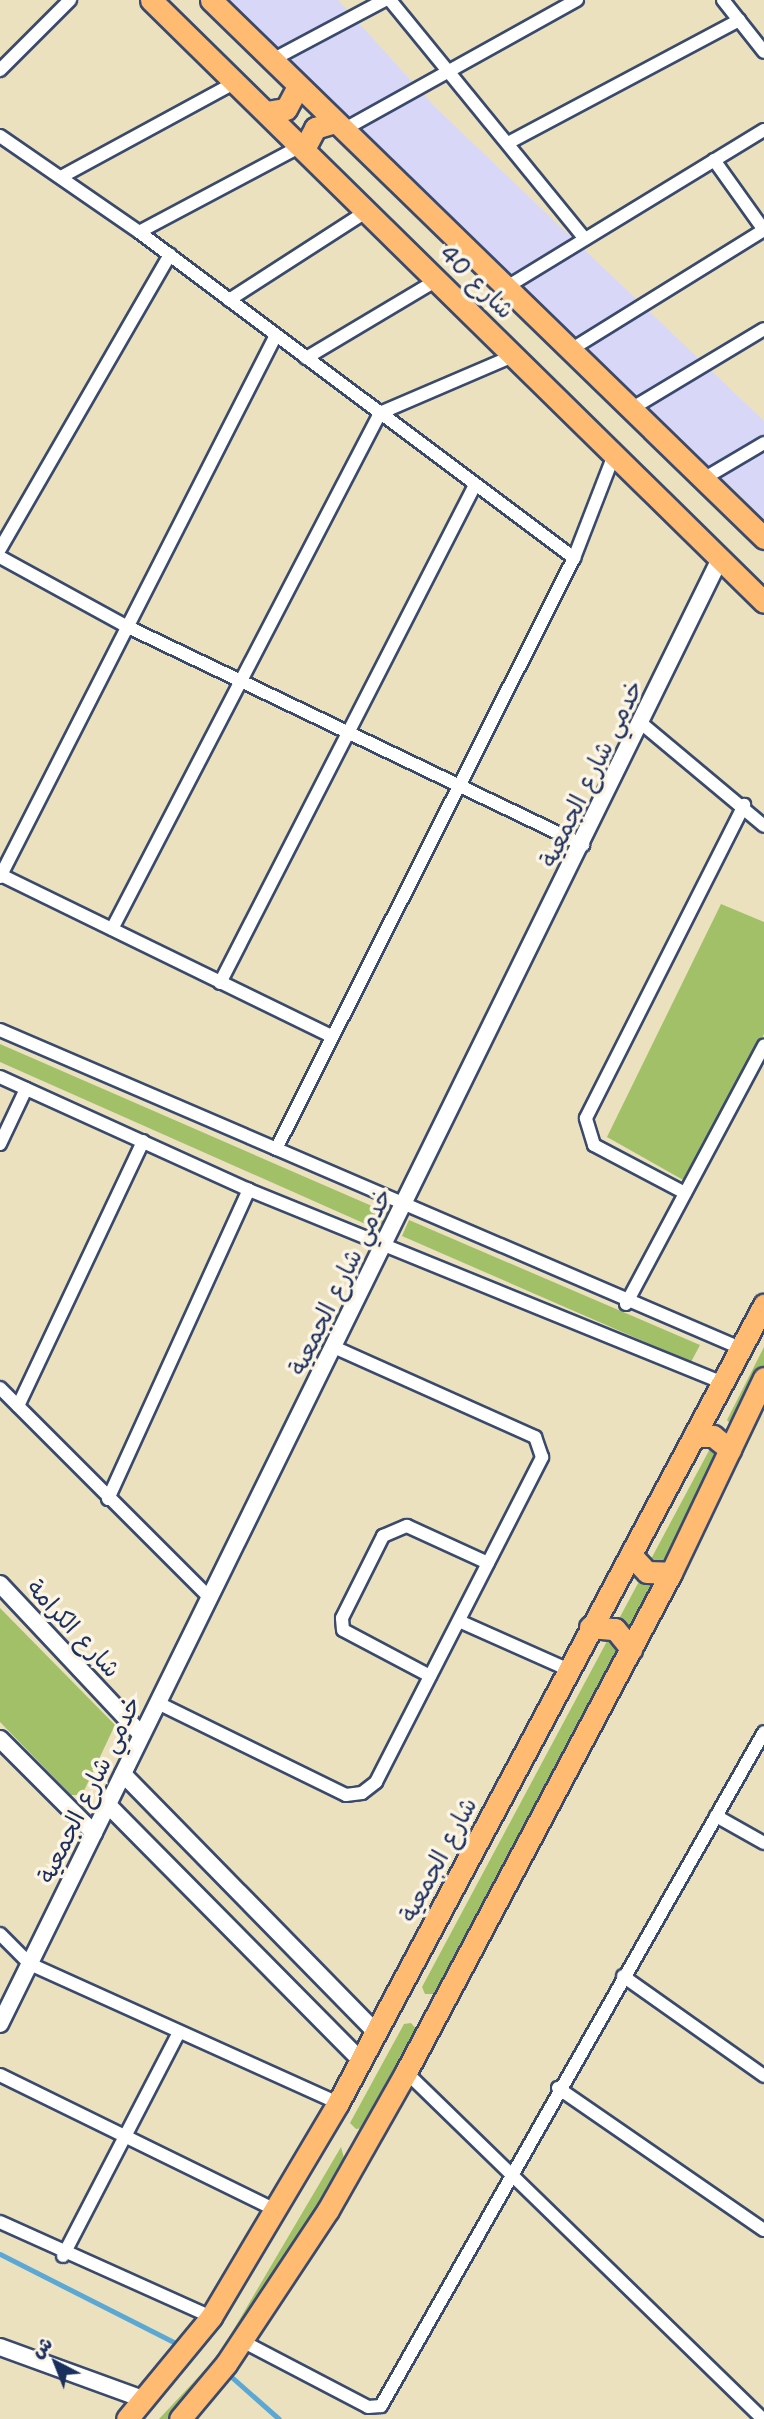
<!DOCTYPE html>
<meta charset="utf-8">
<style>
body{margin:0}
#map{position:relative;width:764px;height:2419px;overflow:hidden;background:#ebe1bf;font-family:"Shantell Sans","Playpen Sans Arabic",sans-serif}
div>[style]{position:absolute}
.built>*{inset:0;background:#d9d7f8}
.green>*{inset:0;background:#a1c068}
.stream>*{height:5px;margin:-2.5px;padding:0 2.5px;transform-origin:2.5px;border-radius:2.5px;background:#5ca8d5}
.roads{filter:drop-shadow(2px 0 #3a4a6d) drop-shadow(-2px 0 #3a4a6d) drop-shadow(0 2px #3a4a6d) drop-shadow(0 -2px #3a4a6d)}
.minor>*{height:12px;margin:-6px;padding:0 6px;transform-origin:6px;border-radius:6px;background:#fff}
.tertiary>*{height:16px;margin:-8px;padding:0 8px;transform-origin:8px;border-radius:8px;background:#fff}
.primary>*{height:21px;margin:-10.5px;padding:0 10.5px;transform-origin:10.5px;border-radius:10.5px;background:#febb71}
span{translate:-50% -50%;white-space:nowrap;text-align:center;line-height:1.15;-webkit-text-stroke:7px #fcf5e5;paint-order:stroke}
.street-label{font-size:24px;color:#1b2f5e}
.north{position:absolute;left:21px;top:2328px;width:70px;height:70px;-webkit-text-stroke:5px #fcf5e5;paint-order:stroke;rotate:318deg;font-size:19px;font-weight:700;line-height:28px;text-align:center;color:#1b2f5e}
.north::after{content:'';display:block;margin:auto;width:24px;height:32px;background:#1b2f5e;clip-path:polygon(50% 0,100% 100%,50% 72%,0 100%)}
</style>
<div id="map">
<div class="built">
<i style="clip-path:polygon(227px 0,338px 0,435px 107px,764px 421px,764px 519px)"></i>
</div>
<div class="green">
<i style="clip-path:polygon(721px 904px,764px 922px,764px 1034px,685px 1181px,607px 1137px)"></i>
<i style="clip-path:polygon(0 1044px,388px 1213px,379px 1230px,0 1062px)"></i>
<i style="clip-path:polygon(409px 1220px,700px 1345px,691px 1362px,402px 1236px)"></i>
<i style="clip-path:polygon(764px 1347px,764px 1378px,734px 1428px,727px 1420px)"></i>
<i style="clip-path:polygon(712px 1445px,725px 1453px,437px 1994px,425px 1994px,422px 1987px)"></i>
<i style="clip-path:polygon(0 1608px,115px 1725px,82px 1795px,71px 1795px,0 1722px)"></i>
<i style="clip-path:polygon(411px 2023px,418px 2031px,364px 2128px,356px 2129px,350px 2123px,404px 2024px)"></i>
<i style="clip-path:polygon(341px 2147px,344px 2158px,297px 2246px,177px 2419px,159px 2419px,218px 2356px)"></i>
</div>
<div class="stream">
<i style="left:0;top:2254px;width:203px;rotate:26.9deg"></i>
<i style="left:227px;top:2373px;width:69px;rotate:41.5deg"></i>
</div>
<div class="roads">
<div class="minor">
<i style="left:390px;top:0;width:308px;rotate:50.8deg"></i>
<i style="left:723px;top:0;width:66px;rotate:51.7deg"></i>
<i style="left:272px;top:60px;width:128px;rotate:-28deg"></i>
<i style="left:0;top:70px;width:99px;rotate:-45deg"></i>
<i style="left:343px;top:130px;width:268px;rotate:-29.1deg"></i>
<i style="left:0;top:136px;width:169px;rotate:34.6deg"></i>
<i style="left:139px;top:232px;width:544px;rotate:36.85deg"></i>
<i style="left:508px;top:143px;width:262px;rotate:-28deg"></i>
<i style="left:714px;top:160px;width:86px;rotate:54.5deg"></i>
<i style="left:61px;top:177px;width:199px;rotate:-28.5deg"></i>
<i style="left:139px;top:232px;width:183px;rotate:-28deg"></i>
<i style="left:505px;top:288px;width:303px;rotate:-31.4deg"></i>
<i style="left:229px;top:300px;width:164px;rotate:-32.8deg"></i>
<i style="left:572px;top:349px;width:226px;rotate:-31.8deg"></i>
<i style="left:306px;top:358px;width:152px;rotate:-30.8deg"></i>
<i style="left:631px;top:409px;width:155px;rotate:-31deg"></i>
<i style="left:703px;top:479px;width:71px;rotate:-30.5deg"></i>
<i style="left:0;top:549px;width:340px;rotate:-60deg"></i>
<i style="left:0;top:557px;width:144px;rotate:28.7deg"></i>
<i style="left:126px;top:626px;width:507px;rotate:25.6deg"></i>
<i style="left:641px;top:723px;width:160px;rotate:39.9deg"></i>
<i style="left:1px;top:875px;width:367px;rotate:26deg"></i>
<i style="left:0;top:877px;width:608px;rotate:-63.01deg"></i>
<i style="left:112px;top:929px;width:581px;rotate:-62.55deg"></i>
<i style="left:380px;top:413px;width:145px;rotate:-23.2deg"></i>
<i style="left:220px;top:983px;width:559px;rotate:-62.89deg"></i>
<i style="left:0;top:1030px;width:805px;rotate:23.25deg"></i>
<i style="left:0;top:1077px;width:273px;rotate:24.4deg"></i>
<i style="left:249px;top:1190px;width:512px;rotate:22.15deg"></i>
<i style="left:0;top:1144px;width:61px;rotate:-64.7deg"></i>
<i style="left:276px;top:1149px;width:662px;rotate:-63.24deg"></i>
<i style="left:574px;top:558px;width:110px;rotate:-68.8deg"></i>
<i style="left:685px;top:1193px;width:103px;rotate:-152.2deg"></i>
<i style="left:594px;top:1145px;width:28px;rotate:-107deg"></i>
<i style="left:586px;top:1118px;width:351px;rotate:-63.2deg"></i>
<i style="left:626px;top:1304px;width:293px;rotate:-61.9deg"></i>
<i style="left:0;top:1388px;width:297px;rotate:45deg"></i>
<i style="left:18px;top:1406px;width:293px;rotate:-64.7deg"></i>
<i style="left:108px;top:1499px;width:340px;rotate:-65.5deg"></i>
<i style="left:459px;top:1621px;width:120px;rotate:24deg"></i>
<i style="left:430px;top:1676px;width:98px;rotate:-152.1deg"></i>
<i style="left:343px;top:1630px;width:12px;rotate:-95deg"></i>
<i style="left:342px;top:1618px;width:92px;rotate:-63.4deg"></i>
<i style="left:383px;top:1536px;width:26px;rotate:-23deg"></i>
<i style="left:407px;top:1526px;width:89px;rotate:24.6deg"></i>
<i style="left:158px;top:1703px;width:209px;rotate:26.1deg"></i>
<i style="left:346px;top:1795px;width:16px;rotate:-7deg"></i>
<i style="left:362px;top:1793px;width:18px;rotate:-38deg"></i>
<i style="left:376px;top:1782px;width:365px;rotate:-62.9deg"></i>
<i style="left:542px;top:1457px;width:21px;rotate:-109deg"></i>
<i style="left:535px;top:1437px;width:220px;rotate:-155.9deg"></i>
<i style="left:716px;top:1816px;width:55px;rotate:29.4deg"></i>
<i style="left:0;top:1934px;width:42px;rotate:45deg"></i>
<i style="left:30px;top:1964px;width:338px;rotate:24.3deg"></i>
<i style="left:623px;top:1976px;width:173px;rotate:35.3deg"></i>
<i style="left:406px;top:2072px;width:498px;rotate:44.2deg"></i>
<i style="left:0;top:2075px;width:306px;rotate:26.1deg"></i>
<i style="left:558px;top:2088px;width:250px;rotate:34.6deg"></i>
<i style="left:0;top:2222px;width:231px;rotate:24.2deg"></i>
<i style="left:63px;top:2256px;width:250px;rotate:-62.6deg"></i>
<i style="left:242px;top:2341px;width:142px;rotate:27.6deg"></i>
<i style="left:368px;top:2407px;width:13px;rotate:-4deg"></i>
<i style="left:381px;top:2406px;width:775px;rotate:-60.39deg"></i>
</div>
<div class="tertiary">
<i style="left:0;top:1584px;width:207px;rotate:46.8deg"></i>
<i style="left:0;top:1739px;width:133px;rotate:45deg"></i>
<i style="left:123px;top:1774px;width:363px;rotate:45.6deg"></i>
<i style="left:108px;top:1805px;width:360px;rotate:45.3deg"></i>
<i style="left:0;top:2024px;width:1632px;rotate:-63.83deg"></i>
<i style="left:0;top:2347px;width:152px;rotate:20deg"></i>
</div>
<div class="primary">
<i style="left:151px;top:0;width:859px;rotate:44.48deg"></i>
<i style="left:211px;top:0;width:772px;rotate:44.21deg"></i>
<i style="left:266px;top:112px;width:20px;rotate:-9deg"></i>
<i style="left:286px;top:109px;width:26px;rotate:-62deg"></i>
<i style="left:304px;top:149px;width:24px;rotate:-62deg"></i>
<i style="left:315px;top:128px;width:21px;rotate:-17deg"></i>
<i style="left:694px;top:1436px;width:19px"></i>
<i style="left:713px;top:1436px;width:22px;rotate:39deg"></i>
<i style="left:631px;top:1555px;width:23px;rotate:47deg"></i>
<i style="left:647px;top:1572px;width:24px;rotate:2deg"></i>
<i style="left:590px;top:1627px;width:25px;rotate:5deg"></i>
<i style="left:615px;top:1629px;width:26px;rotate:51deg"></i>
<i style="left:127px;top:2419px;width:132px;rotate:-50.5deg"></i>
<i style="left:211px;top:2317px;width:249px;rotate:-59.3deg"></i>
<i style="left:338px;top:2103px;width:905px;rotate:-61.91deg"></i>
<i style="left:180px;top:2419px;width:72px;rotate:-50.1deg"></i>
<i style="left:226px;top:2364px;width:185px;rotate:-56.5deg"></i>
<i style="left:328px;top:2210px;width:159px;rotate:-60.5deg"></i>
<i style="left:406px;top:2072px;width:565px;rotate:-62.03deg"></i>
<i style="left:671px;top:1573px;width:216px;rotate:-64.5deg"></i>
</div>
</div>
<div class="street-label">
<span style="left:476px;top:282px;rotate:45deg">شارع 40</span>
<span style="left:592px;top:774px;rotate:-64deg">خدمي شارع الجمعية</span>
<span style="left:341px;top:1282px;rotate:-64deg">خدمي شارع الجمعية</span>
<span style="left:73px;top:1629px;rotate:47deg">شارع الكرامة</span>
<span style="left:90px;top:1790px;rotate:-64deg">خدمي شارع الجمعية</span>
<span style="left:439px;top:1860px;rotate:-62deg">شارع الجمعية</span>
</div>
<div class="north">ش</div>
</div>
